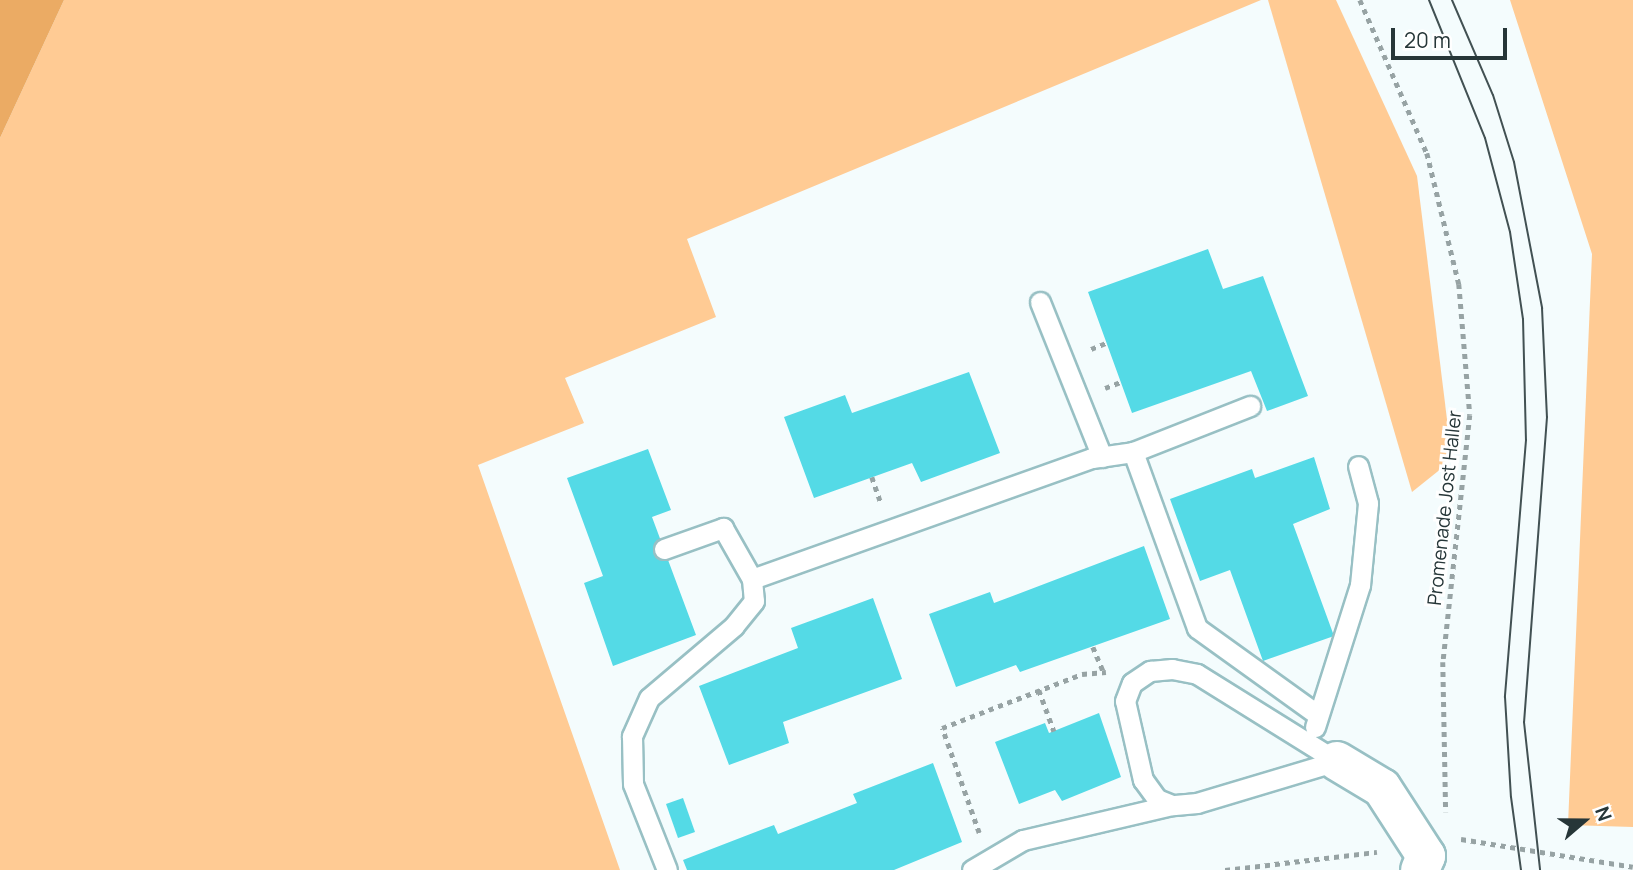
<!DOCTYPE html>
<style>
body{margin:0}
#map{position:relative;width:1633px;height:870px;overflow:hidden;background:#f4fcfd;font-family:Manrope,sans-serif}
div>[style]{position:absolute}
.green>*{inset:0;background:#ffcb94}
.forest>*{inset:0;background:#ebab64}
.building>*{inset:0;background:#54dae6}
.path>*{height:4.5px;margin-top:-2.25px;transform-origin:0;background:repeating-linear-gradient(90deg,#97a3a4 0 5px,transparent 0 10px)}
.roads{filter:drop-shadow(2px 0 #98c0c4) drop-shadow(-2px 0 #98c0c4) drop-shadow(0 2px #98c0c4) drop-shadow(0 -2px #98c0c4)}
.lane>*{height:19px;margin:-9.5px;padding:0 9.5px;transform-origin:9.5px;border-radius:9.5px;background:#fff}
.street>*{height:38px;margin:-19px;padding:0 19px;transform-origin:19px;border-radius:19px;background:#fff}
.tram>*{height:2px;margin:-1px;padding:0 1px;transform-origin:1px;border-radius:1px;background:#425153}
span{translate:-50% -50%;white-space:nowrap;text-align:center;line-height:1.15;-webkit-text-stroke:6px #fff;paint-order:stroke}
.street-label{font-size:19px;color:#263638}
.north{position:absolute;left:1549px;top:786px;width:70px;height:70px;-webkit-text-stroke:5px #fff;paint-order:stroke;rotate:70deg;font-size:19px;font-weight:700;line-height:28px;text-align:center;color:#263638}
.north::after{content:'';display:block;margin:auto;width:24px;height:32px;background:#263638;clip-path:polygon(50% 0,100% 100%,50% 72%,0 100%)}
.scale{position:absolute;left:1391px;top:28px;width:116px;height:32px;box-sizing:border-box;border:4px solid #263638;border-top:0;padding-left:9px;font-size:21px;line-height:24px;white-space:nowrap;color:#263638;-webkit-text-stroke:5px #fff;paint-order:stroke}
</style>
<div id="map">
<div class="green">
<i style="clip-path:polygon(64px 0,1261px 0,687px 239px,716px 317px,565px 378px,584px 423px,478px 465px,620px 870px,0 870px,0 138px)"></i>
<i style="clip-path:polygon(1268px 0,1336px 0,1417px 176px,1452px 460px,1412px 492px)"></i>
<i style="clip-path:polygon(1510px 0,1633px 0,1633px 827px,1568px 825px,1592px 254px)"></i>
</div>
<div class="forest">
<i style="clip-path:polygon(0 0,64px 0,0 138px)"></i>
</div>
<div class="building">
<i style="clip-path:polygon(1208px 249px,1223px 289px,1263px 276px,1308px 396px,1267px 411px,1251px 371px,1132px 413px,1088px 292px)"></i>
<i style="clip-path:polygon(969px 372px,1000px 453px,921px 482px,912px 463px,814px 498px,784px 417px,845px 395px,852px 413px)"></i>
<i style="clip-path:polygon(648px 449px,671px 510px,652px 517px,696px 635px,613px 666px,584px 583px,603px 576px,567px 478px)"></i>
<i style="clip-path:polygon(1314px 457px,1330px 509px,1293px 524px,1334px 636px,1263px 661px,1230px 570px,1200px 581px,1170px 499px,1252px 469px,1255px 478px)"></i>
<i style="clip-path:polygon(1144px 546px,1170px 619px,1020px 672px,1016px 665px,956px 687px,929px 614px,990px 592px,994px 603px)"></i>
<i style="clip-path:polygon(873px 598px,902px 679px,783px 722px,789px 743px,729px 765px,699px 686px,798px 648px,791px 628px)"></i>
<i style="clip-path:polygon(1099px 713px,1121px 777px,1062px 801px,1055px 790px,1019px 804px,995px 742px,1045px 723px,1049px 733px)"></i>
<i style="clip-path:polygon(933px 763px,962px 842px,894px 870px,687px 870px,683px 860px,774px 825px,778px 834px,857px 803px,853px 794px)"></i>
<i style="clip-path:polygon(683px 798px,695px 832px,678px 838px,666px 804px)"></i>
</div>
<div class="path">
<i style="left:1360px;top:0;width:167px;rotate:66.4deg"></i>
<i style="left:1427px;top:153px;width:135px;rotate:76.3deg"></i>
<i style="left:1459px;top:284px;width:131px;rotate:85.2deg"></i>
<i style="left:1470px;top:415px;width:248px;rotate:96.2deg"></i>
<i style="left:1443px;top:662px;width:150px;rotate:88.9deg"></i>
<i style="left:1091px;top:349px;width:16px;rotate:-22deg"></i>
<i style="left:1105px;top:388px;width:17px;rotate:-21deg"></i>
<i style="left:872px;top:477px;width:28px;rotate:71deg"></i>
<i style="left:1093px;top:647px;width:26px;rotate:67deg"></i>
<i style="left:1039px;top:690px;width:44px;rotate:69.9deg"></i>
<i style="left:979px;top:833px;width:111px;rotate:-109.4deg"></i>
<i style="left:942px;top:728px;width:150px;rotate:-21.1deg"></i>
<i style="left:1082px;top:674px;width:24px;rotate:-5deg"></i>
<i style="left:1461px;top:839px;width:174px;rotate:9.2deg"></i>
<i style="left:1225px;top:870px;width:153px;rotate:-6.8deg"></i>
</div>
<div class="roads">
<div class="lane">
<i style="left:1040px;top:302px;width:167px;rotate:68.2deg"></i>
<i style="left:1133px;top:452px;width:187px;rotate:70deg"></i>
<i style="left:1197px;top:628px;width:149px;rotate:35.7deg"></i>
<i style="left:664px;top:549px;width:63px;rotate:-19.6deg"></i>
<i style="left:723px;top:528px;width:59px;rotate:60.4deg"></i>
<i style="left:752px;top:579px;width:22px;rotate:85deg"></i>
<i style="left:754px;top:601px;width:32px;rotate:129deg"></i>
<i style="left:734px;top:626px;width:111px;rotate:139.7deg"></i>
<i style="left:649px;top:698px;width:42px;rotate:114.1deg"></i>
<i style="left:632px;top:736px;width:48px;rotate:88.8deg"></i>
<i style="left:633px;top:784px;width:92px;rotate:68.4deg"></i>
<i style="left:752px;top:579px;width:361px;rotate:-19.6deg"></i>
<i style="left:1092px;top:458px;width:41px;rotate:-8.3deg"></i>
<i style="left:1133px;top:452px;width:126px;rotate:-21.5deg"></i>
<i style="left:1172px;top:669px;width:25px;rotate:11deg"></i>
<i style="left:1197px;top:674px;width:165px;rotate:31.9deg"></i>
<i style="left:1337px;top:761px;width:146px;rotate:163.3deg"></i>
<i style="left:1197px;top:803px;width:25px;rotate:175deg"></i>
<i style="left:1172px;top:805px;width:16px;rotate:-158deg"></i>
<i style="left:1157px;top:799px;width:24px;rotate:-126deg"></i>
<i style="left:1143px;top:780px;width:81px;rotate:-102.8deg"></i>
<i style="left:1125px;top:701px;width:19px;rotate:-69deg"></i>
<i style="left:1132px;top:683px;width:22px;rotate:-34deg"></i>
<i style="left:1150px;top:671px;width:22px;rotate:-5deg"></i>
<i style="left:1315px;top:727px;width:149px;rotate:-72.4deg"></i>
<i style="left:1360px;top:585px;width:82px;rotate:-84.4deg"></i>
<i style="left:1368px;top:503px;width:38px;rotate:-105deg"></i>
<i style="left:972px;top:870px;width:59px;rotate:-30.5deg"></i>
<i style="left:1023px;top:840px;width:153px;rotate:-13.2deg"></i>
</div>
<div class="street">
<i style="left:1337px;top:761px;width:52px;rotate:31deg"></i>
<i style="left:1382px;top:788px;width:81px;rotate:57.1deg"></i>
<i style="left:1426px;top:856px;width:15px;rotate:113deg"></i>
</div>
</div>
<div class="tram">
<i style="left:1429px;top:0;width:149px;rotate:67.9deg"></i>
<i style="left:1485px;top:138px;width:97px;rotate:75.1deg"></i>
<i style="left:1510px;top:232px;width:88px;rotate:81.5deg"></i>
<i style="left:1523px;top:319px;width:121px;rotate:88.6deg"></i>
<i style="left:1526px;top:440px;width:258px;rotate:94.7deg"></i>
<i style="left:1505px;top:697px;width:100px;rotate:86.6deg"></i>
<i style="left:1511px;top:797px;width:74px;rotate:82.2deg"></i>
<i style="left:1452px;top:0;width:103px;rotate:66.7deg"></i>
<i style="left:1493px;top:95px;width:70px;rotate:72.6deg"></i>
<i style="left:1514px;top:162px;width:149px;rotate:79.1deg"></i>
<i style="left:1542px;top:308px;width:109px;rotate:87.4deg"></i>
<i style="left:1547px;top:417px;width:306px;rotate:94.3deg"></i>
<i style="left:1524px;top:722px;width:149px;rotate:83.8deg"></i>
</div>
<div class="street-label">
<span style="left:1445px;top:508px;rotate:-84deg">Promenade Jost Haller</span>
</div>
<div class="north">N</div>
<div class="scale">20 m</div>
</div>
